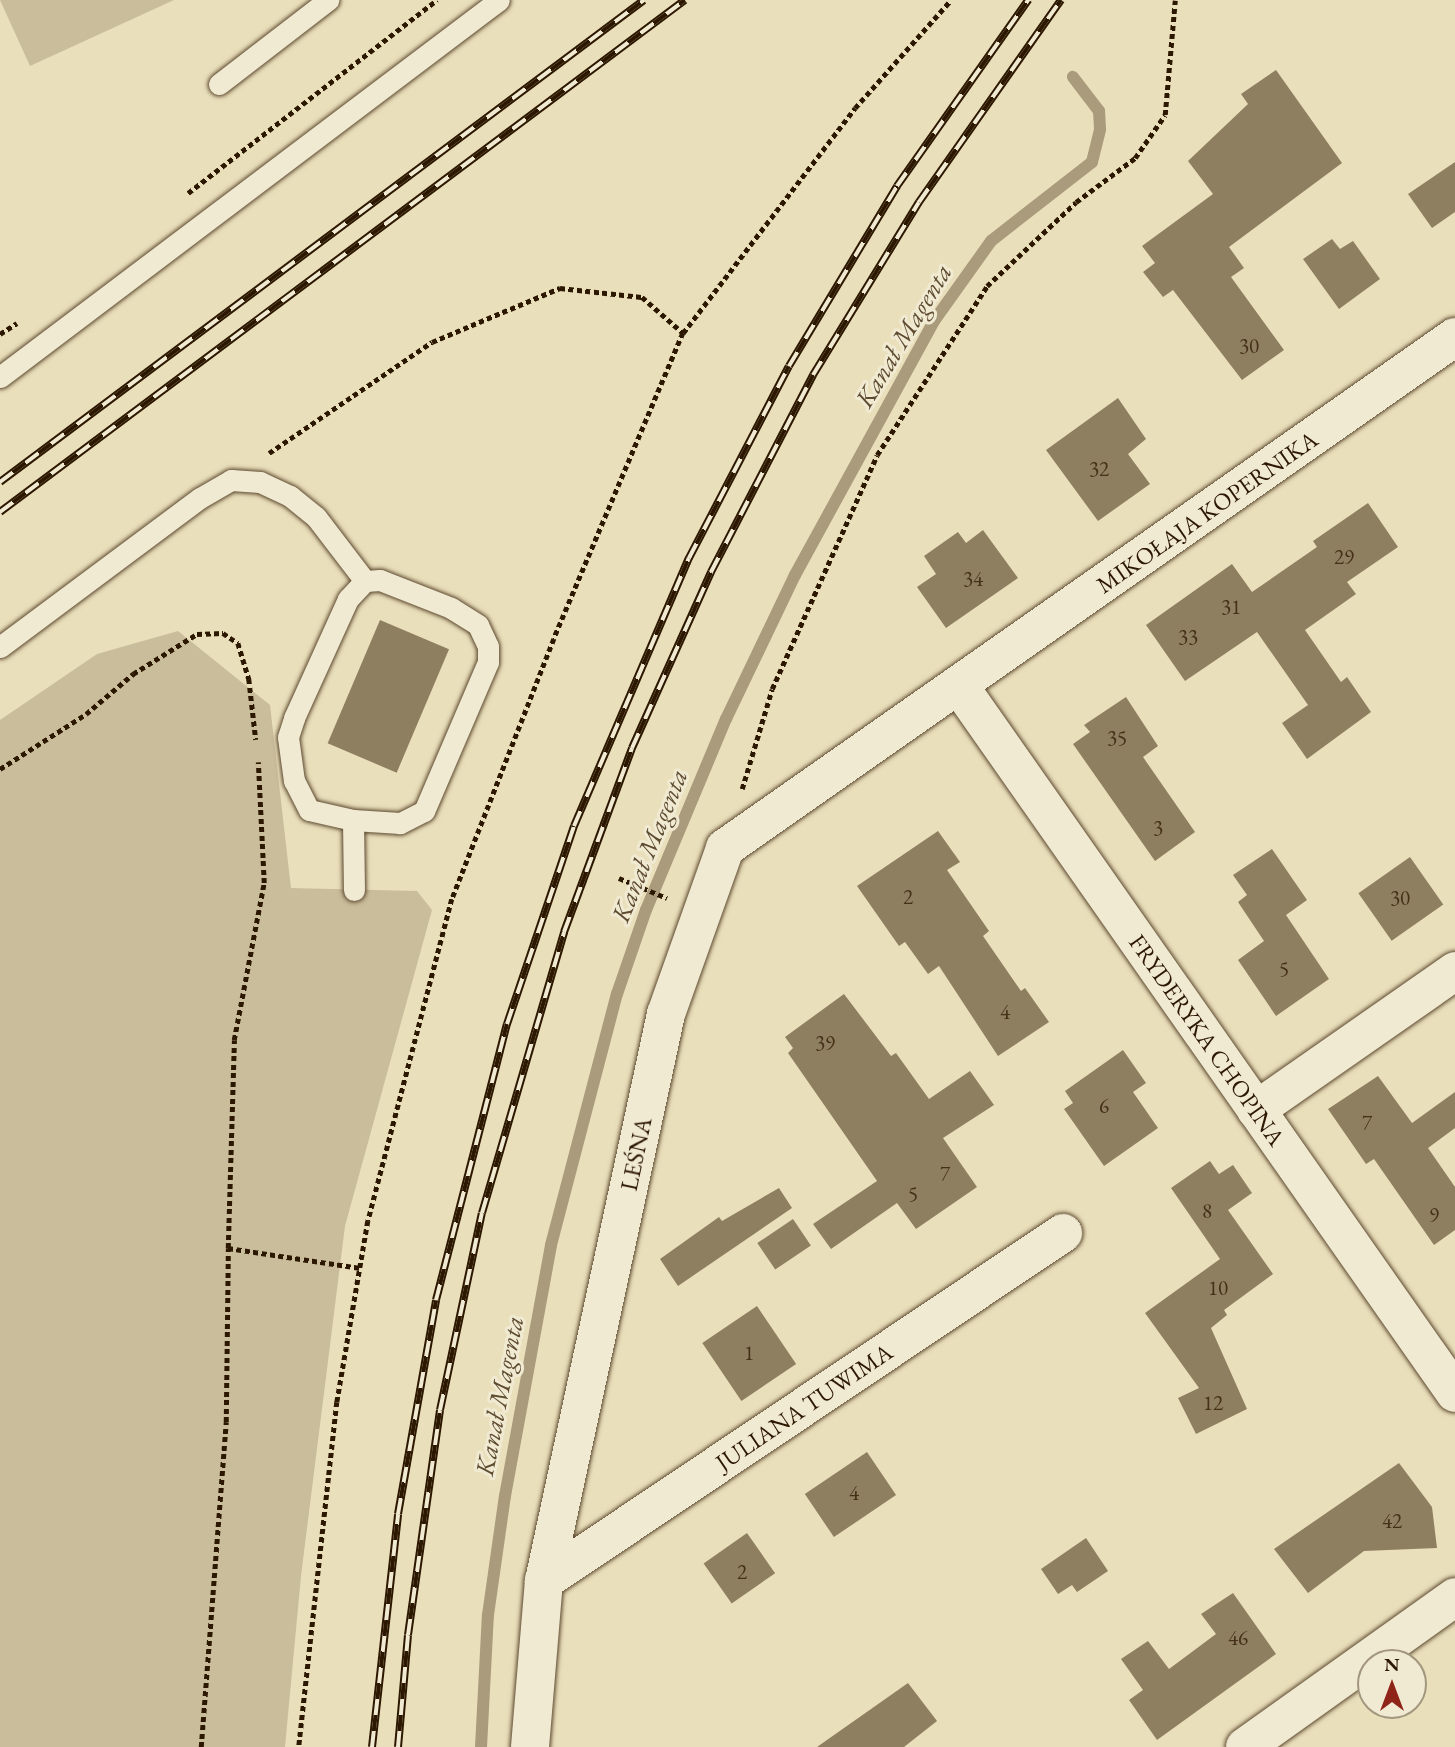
<!DOCTYPE html>
<meta charset="utf-8">
<style>
body{margin:0}
#map{position:relative;width:1455px;height:1747px;overflow:hidden;background:#eadfbb;font-family:"EB Garamond",serif}
div>[style]{position:absolute}
.green>*{inset:0;background:#cabd9b}
.stream>*{height:12px;margin:-6px;padding:0 6px;transform-origin:6px;border-radius:6px;background:#a99b7b}
.building>*{inset:0;background:#8f7f61;transform-origin:0 0}
.path>*{height:4.5px;margin-top:-2.25px;transform-origin:0;background:repeating-linear-gradient(90deg,#2c1700 0 5px,transparent 0 8.5px)}
.roads{filter:drop-shadow(0 0 2px #5c492f) drop-shadow(0 0 2px #5c492f)}
.service>*{height:21px;margin:-10.5px;padding:0 10.5px;transform-origin:10.5px;border-radius:10.5px;background:#f1ead3}
.minor>*{height:38px;margin:-19px;padding:0 19px;transform-origin:19px;border-radius:19px;background:#f1ead3}
.rail>*{height:8px;margin-top:-4px;transform-origin:0;background:repeating-linear-gradient(90deg,#f1ead3 0 16px,#2c1700 0 32px);box-sizing:border-box;border-block:2px solid #2c1700}
span{translate:-50% -50%;white-space:nowrap;text-align:center;line-height:1.15;-webkit-text-stroke:6px #f1ead3;paint-order:stroke}
.number-label{font-size:21px;color:#453118}
.number-label span{-webkit-text-stroke-width:0}
.street-label{font-size:24px;color:#2c1700}
.water-label{font-size:26px;color:#5e4c31;font-style:italic}
.north{position:absolute;left:1357px;top:1649px;width:70px;height:70px;box-sizing:border-box;background:#f1ead3;border:2px solid #a2967f;border-radius:50%;rotate:0deg;font-size:19px;font-weight:700;line-height:28px;text-align:center;color:#2c1700}
.north::after{content:'';display:block;margin:auto;width:24px;height:32px;background:#8f2418;clip-path:polygon(50% 0,100% 100%,50% 72%,0 100%)}
</style>
<div id="map">
<div class="green">
<i style="clip-path:polygon(0 0,174px 0,30px 66px)"></i>
<i style="clip-path:polygon(178px 631px,270px 705px,291px 888px,417px 891px,432px 910px,345px 1226px,301px 1576px,285px 1747px,0 1747px,0 720px,97px 654px)"></i>
</div>
<div class="stream">
<i style="left:481px;top:1747px;width:132px;rotate:-87deg"></i>
<i style="left:488px;top:1615px;width:120px;rotate:-81.9deg"></i>
<i style="left:505px;top:1496px;width:255px;rotate:-79.6deg"></i>
<i style="left:551px;top:1245px;width:260px;rotate:-75.3deg"></i>
<i style="left:617px;top:994px;width:89px;rotate:-71deg"></i>
<i style="left:646px;top:910px;width:207px;rotate:-67.3deg"></i>
<i style="left:726px;top:719px;width:160px;rotate:-64.4deg"></i>
<i style="left:795px;top:575px;width:290px;rotate:-61.3deg"></i>
<i style="left:934px;top:321px;width:98px;rotate:-54.5deg"></i>
<i style="left:991px;top:241px;width:128px;rotate:-38deg"></i>
<i style="left:1092px;top:162px;width:34px;rotate:-76deg"></i>
<i style="left:1100px;top:129px;width:18px;rotate:-93deg"></i>
<i style="left:1099px;top:111px;width:43px;rotate:-127.4deg"></i>
</div>
<div class="building">
<i style="clip-path:polygon(1276px 70px,1342px 163px,1229px 247px,1244px 268px,1231px 277px,1284px 350px,1242px 380px,1173px 290px,1163px 297px,1143px 272px,1155px 263px,1142px 246px,1213px 194px,1188px 161px,1248px 104px,1241px 94px)"></i>
<i style="clip-path:polygon(1455px 162px,1455px 212px,1432px 228px,1408px 194px)"></i>
<i style="clip-path:polygon(1332px 239px,1340px 249px,1353px 241px,1380px 279px,1339px 309px,1303px 259px)"></i>
<i style="clip-path:polygon(1118px 398px,1146px 439px,1128px 454px,1150px 484px,1098px 521px,1046px 450px)"></i>
<i style="clip-path:polygon(1368px 503px,1398px 547px,1347px 582px,1356px 594px,1305px 630px,1341px 682px,1347px 677px,1371px 712px,1307px 759px,1282px 723px,1308px 705px,1257px 632px,1185px 681px,1146px 625px,1232px 564px,1252px 592px,1317px 547px,1313px 541px)"></i>
<i style="clip-path:polygon(983px 530px,1018px 578px,946px 628px,917px 587px,936px 574px,924px 556px,958px 532px,966px 543px)"></i>
<i style="left:380px;top:620px;width:75px;height:134px;rotate:23deg"></i>
<i style="clip-path:polygon(1126px 697px,1158px 746px,1143px 757px,1195px 832px,1155px 861px,1073px 744px,1090px 732px,1084px 725px)"></i>
<i style="clip-path:polygon(938px 831px,960px 862px,947px 870px,989px 931px,983px 936px,1021px 991px,1025px 988px,1049px 1022px,998px 1056px,939px 966px,928px 974px,905px 942px,899px 946px,857px 886px)"></i>
<i style="clip-path:polygon(1272px 849px,1307px 900px,1286px 915px,1329px 979px,1276px 1016px,1238px 960px,1264px 941px,1238px 902px,1247px 895px,1233px 875px)"></i>
<i style="left:1410px;top:857px;width:58px;height:63px;rotate:55deg"></i>
<i style="clip-path:polygon(844px 994px,891px 1056px,896px 1053px,929px 1099px,970px 1071px,994px 1105px,943px 1138px,977px 1187px,916px 1229px,897px 1203px,831px 1249px,813px 1224px,877px 1181px,788px 1053px,793px 1048px,785px 1037px)"></i>
<i style="clip-path:polygon(1123px 1050px,1146px 1083px,1133px 1092px,1158px 1128px,1104px 1166px,1064px 1109px,1073px 1103px,1065px 1091px)"></i>
<i style="clip-path:polygon(1378px 1076px,1412px 1123px,1455px 1092px,1455px 1128px,1428px 1148px,1455px 1187px,1455px 1230px,1434px 1245px,1374px 1159px,1366px 1164px,1328px 1109px)"></i>
<i style="clip-path:polygon(1210px 1161px,1219px 1174px,1233px 1165px,1252px 1193px,1228px 1210px,1273px 1274px,1224px 1310px,1227px 1315px,1211px 1328px,1247px 1409px,1196px 1434px,1178px 1398px,1199px 1388px,1145px 1313px,1220px 1259px,1171px 1188px)"></i>
<i style="clip-path:polygon(779px 1188px,792px 1208px,678px 1286px,660px 1259px,719px 1217px,722px 1221px)"></i>
<i style="left:793px;top:1219px;width:32px;height:43px;rotate:56deg"></i>
<i style="left:757px;top:1306px;width:70px;height:66px;rotate:56deg"></i>
<i style="left:867px;top:1452px;width:52px;height:75px;rotate:56deg"></i>
<i style="clip-path:polygon(1399px 1463px,1432px 1507px,1437px 1548px,1364px 1551px,1308px 1593px,1274px 1549px)"></i>
<i style="left:747px;top:1533px;width:49px;height:53px;rotate:55deg"></i>
<i style="clip-path:polygon(1086px 1538px,1108px 1571px,1077px 1592px,1072px 1585px,1058px 1594px,1041px 1569px)"></i>
<i style="clip-path:polygon(1233px 1593px,1276px 1654px,1157px 1740px,1129px 1700px,1143px 1690px,1121px 1659px,1148px 1641px,1169px 1669px,1216px 1634px,1201px 1614px)"></i>
<i style="clip-path:polygon(908px 1683px,937px 1721px,904px 1747px,817px 1747px)"></i>
</div>
<div class="path">
<i style="left:188px;top:193px;width:315px;rotate:-37.8deg"></i>
<i style="left:683px;top:333px;width:283px;rotate:-52.6deg"></i>
<i style="left:855px;top:108px;width:144px;rotate:-48.4deg"></i>
<i style="left:0;top:334px;width:20px;rotate:-33deg"></i>
<i style="left:269px;top:453px;width:197px;rotate:-34.3deg"></i>
<i style="left:432px;top:342px;width:139px;rotate:-22.9deg"></i>
<i style="left:560px;top:288px;width:82px;rotate:6.3deg"></i>
<i style="left:642px;top:297px;width:55px;rotate:41.3deg"></i>
<i style="left:683px;top:333px;width:332px;rotate:112.9deg"></i>
<i style="left:554px;top:639px;width:279px;rotate:111.4deg"></i>
<i style="left:452px;top:899px;width:333px;rotate:104.6deg"></i>
<i style="left:368px;top:1221px;width:184px;rotate:99.7deg"></i>
<i style="left:337px;top:1402px;width:347px;rotate:96.3deg"></i>
<i style="left:0;top:769px;width:102px;rotate:-32.6deg"></i>
<i style="left:86px;top:714px;width:62px;rotate:-40.4deg"></i>
<i style="left:133px;top:674px;width:75px;rotate:-32deg"></i>
<i style="left:197px;top:634px;width:26px;rotate:-2deg"></i>
<i style="left:223px;top:633px;width:18px;rotate:34deg"></i>
<i style="left:238px;top:643px;width:38px;rotate:73deg"></i>
<i style="left:249px;top:679px;width:61px;rotate:83.5deg"></i>
<i style="left:742px;top:789px;width:104px;rotate:-73.3deg"></i>
<i style="left:772px;top:689px;width:256px;rotate:-65.8deg"></i>
<i style="left:877px;top:455px;width:202px;rotate:-56.9deg"></i>
<i style="left:987px;top:286px;width:122px;rotate:-43.3deg"></i>
<i style="left:1076px;top:202px;width:74px;rotate:-36.7deg"></i>
<i style="left:1135px;top:158px;width:52px;rotate:-55.1deg"></i>
<i style="left:1165px;top:115px;width:115px;rotate:-85deg"></i>
<i style="left:619px;top:878px;width:52px;rotate:22.6deg"></i>
<i style="left:228px;top:1248px;width:208px;rotate:-88.3deg"></i>
<i style="left:234px;top:1040px;width:160px;rotate:-79.2deg"></i>
<i style="left:264px;top:883px;width:121px;rotate:-92.8deg"></i>
<i style="left:201px;top:1747px;width:326px;rotate:-85.6deg"></i>
<i style="left:226px;top:1422px;width:174px;rotate:-89.3deg"></i>
<i style="left:228px;top:1248px;width:134px;rotate:8.6deg"></i>
</div>
<div class="roads">
<div class="service">
<i style="left:219px;top:84px;width:138px;rotate:-37.6deg"></i>
<i style="left:0;top:377px;width:625px;rotate:-37.07deg"></i>
<i style="left:0;top:647px;width:249px;rotate:-36.7deg"></i>
<i style="left:200px;top:498px;width:36px;rotate:-30deg"></i>
<i style="left:231px;top:480px;width:29px;rotate:4deg"></i>
<i style="left:260px;top:482px;width:33px;rotate:25deg"></i>
<i style="left:290px;top:496px;width:33px;rotate:39deg"></i>
<i style="left:316px;top:517px;width:81px;rotate:52.6deg"></i>
<i style="left:365px;top:581px;width:15px;rotate:-4deg"></i>
<i style="left:380px;top:580px;width:76px;rotate:21.5deg"></i>
<i style="left:451px;top:608px;width:32px;rotate:32deg"></i>
<i style="left:478px;top:625px;width:23px;rotate:65deg"></i>
<i style="left:488px;top:646px;width:16px;rotate:90deg"></i>
<i style="left:488px;top:662px;width:162px;rotate:113.2deg"></i>
<i style="left:424px;top:811px;width:27px;rotate:153deg"></i>
<i style="left:400px;top:823px;width:47px;rotate:-176.3deg"></i>
<i style="left:353px;top:820px;width:45px;rotate:-167.2deg"></i>
<i style="left:309px;top:810px;width:33px;rotate:-117deg"></i>
<i style="left:294px;top:781px;width:44px;rotate:-97.8deg"></i>
<i style="left:288px;top:737px;width:20px;rotate:-72deg"></i>
<i style="left:294px;top:718px;width:131px;rotate:-65.6deg"></i>
<i style="left:348px;top:599px;width:25px;rotate:-47deg"></i>
<i style="left:353px;top:820px;width:70px;rotate:89.2deg"></i>
</div>
<div class="minor">
<i style="left:960px;top:687px;width:862px;rotate:54.96deg"></i>
<i style="left:1256px;top:1110px;width:243px;rotate:-34.9deg"></i>
<i style="left:544px;top:1581px;width:625px;rotate:-33.84deg"></i>
<i style="left:530px;top:1747px;width:167px;rotate:-85.2deg"></i>
<i style="left:544px;top:1581px;width:580px;rotate:-77.86deg"></i>
<i style="left:666px;top:1014px;width:176px;rotate:-70.4deg"></i>
<i style="left:725px;top:848px;width:891px;rotate:-34.99deg"></i>
<i style="left:1245px;top:1747px;width:258px;rotate:-35.5deg"></i>
</div>
</div>
<div class="rail">
<i style="left:0;top:482px;width:804px;rotate:-36.81deg"></i>
<i style="left:0;top:512px;width:855px;rotate:-36.78deg"></i>
<i style="left:372px;top:1747px;width:234px;rotate:-83.6deg"></i>
<i style="left:398px;top:1514px;width:217px;rotate:-79.9deg"></i>
<i style="left:436px;top:1300px;width:285px;rotate:-75.6deg"></i>
<i style="left:507px;top:1024px;width:209px;rotate:-71.3deg"></i>
<i style="left:574px;top:826px;width:292px;rotate:-66.8deg"></i>
<i style="left:689px;top:558px;width:216px;rotate:-62.5deg"></i>
<i style="left:789px;top:366px;width:210px;rotate:-59deg"></i>
<i style="left:897px;top:186px;width:228px;rotate:-54.8deg"></i>
<i style="left:398px;top:1747px;width:112px;rotate:-84.9deg"></i>
<i style="left:408px;top:1635px;width:227px;rotate:-81.9deg"></i>
<i style="left:440px;top:1410px;width:201px;rotate:-78deg"></i>
<i style="left:482px;top:1213px;width:293px;rotate:-73.7deg"></i>
<i style="left:564px;top:932px;width:196px;rotate:-69.7deg"></i>
<i style="left:632px;top:748px;width:193px;rotate:-65.8deg"></i>
<i style="left:711px;top:572px;width:222px;rotate:-62.6deg"></i>
<i style="left:813px;top:375px;width:203px;rotate:-58.5deg"></i>
<i style="left:919px;top:202px;width:247px;rotate:-54.9deg"></i>
</div>
<div class="number-label">
<span style="left:1249px;top:346px">30</span>
<span style="left:1099px;top:469px">32</span>
<span style="left:1344px;top:557px">29</span>
<span style="left:973px;top:579px">34</span>
<span style="left:1231px;top:607px">31</span>
<span style="left:1188px;top:637px">33</span>
<span style="left:1117px;top:738px">35</span>
<span style="left:1158px;top:828px">3</span>
<span style="left:908px;top:897px">2</span>
<span style="left:1400px;top:898px">30</span>
<span style="left:1284px;top:969px">5</span>
<span style="left:1005px;top:1012px">4</span>
<span style="left:825px;top:1043px">39</span>
<span style="left:1104px;top:1106px">6</span>
<span style="left:1367px;top:1123px">7</span>
<span style="left:945px;top:1174px">7</span>
<span style="left:913px;top:1194px">5</span>
<span style="left:1207px;top:1211px">8</span>
<span style="left:1434px;top:1215px">9</span>
<span style="left:1218px;top:1288px">10</span>
<span style="left:749px;top:1353px">1</span>
<span style="left:1213px;top:1403px">12</span>
<span style="left:854px;top:1493px">4</span>
<span style="left:1392px;top:1521px">42</span>
<span style="left:742px;top:1572px">2</span>
<span style="left:1238px;top:1638px">46</span>
</div>
<div class="street-label">
<span style="left:1207px;top:512px;rotate:-35deg">MIKOŁAJA KOPERNIKA</span>
<span style="left:1207px;top:1040px;rotate:55deg">FRYDERYKA CHOPINA</span>
<span style="left:636px;top:1154px;rotate:-78deg">LEŚNA</span>
<span style="left:804px;top:1407px;rotate:-34deg">JULIANA TUWIMA</span>
</div>
<div class="water-label">
<span style="left:904px;top:336px;rotate:-59deg">Kanał Magenta</span>
<span style="left:650px;top:846px;rotate:-68deg">Kanał Magenta</span>
<span style="left:500px;top:1396px;rotate:-79deg">Kanał Magenta</span>
</div>
<div class="north">N</div>
</div>
